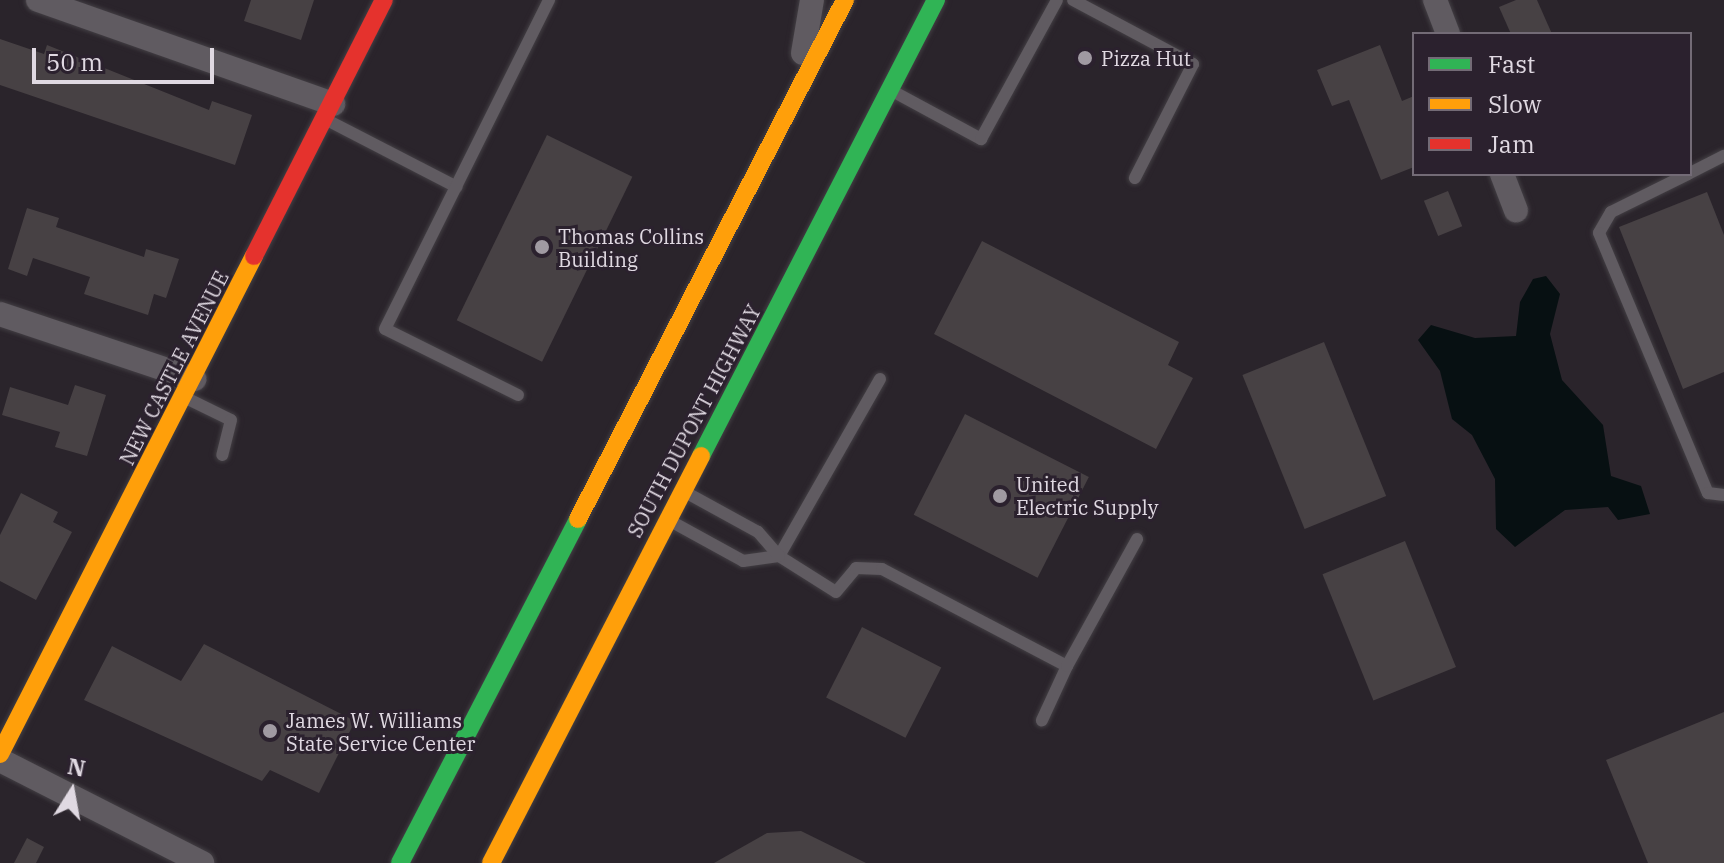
<!DOCTYPE html>
<style>
body{margin:0}
#map{position:relative;width:1724px;height:863px;overflow:hidden;background:#2a242b;font-family:"IBM Plex Serif",serif}
div>[style]{position:absolute}
.water>*{inset:0;background:#071012}
.building>*{inset:0;background:#474144;transform-origin:0 0}
.roads{filter:drop-shadow(0 0 2px #433f44) drop-shadow(0 0 2px #433f44)}
.lane>*{height:12px;margin:-6px;padding:0 6px;transform-origin:6px;border-radius:6px;background:#605b61}
.street>*{height:24px;margin:-12px;padding:0 12px;transform-origin:12px;border-radius:12px;background:#605b61}
.fast>*{height:18px;margin:-9px;padding:0 9px;transform-origin:9px;border-radius:9px;background:#30b455}
.slow>*{height:18px;margin:-9px;padding:0 9px;transform-origin:9px;border-radius:9px;background:#ff9f0a}
.jam>*{height:18px;margin:-9px;padding:0 9px;transform-origin:9px;border-radius:9px;background:#e5322d}
.dots>*{width:22px;height:22px;translate:-50% -50%;box-sizing:border-box;border:4px solid #2b212e;border-radius:50%}
span{translate:-50% -50%;white-space:nowrap;text-align:center;line-height:1.15;-webkit-text-stroke:6px #2b212e;paint-order:stroke}
.poi-label{font-size:20px;color:#e0d9e2}
.left{translate:0 -50%;text-align:left}
.street-label{font-size:20px;color:#e0d9e2}
.legend{position:absolute;left:1412px;top:32px;width:280px;height:144px;box-sizing:border-box;background:#2b212e;border:2px solid #736b76;margin:0;padding:10px 14px;list-style:none;font-size:24px;color:#e0d9e2}
.legend li{display:flex;align-items:center;gap:16px;height:40px}
.legend b{width:40px;border:2px solid #736b76}
.north{position:absolute;left:32px;top:751px;width:80px;height:80px;-webkit-text-stroke:6px #2b212e;paint-order:stroke;rotate:11deg;font-size:22px;font-weight:700;line-height:32px;text-align:center;color:#e0d9e2}
.north::after{content:'';display:block;margin:auto;width:28px;height:36px;background:#e0d9e2;clip-path:polygon(50% 0,100% 100%,50% 72%,0 100%)}
.scale{position:absolute;left:32px;top:48px;width:182px;height:36px;box-sizing:border-box;border:4px solid #e0d9e2;border-top:0;padding-left:10px;font-size:24px;line-height:28px;white-space:nowrap;color:#e0d9e2;-webkit-text-stroke:6px #2b212e;paint-order:stroke}
</style>
<div id="map">
<div class="water">
<i style="clip-path:polygon(1546px 276px,1560px 294px,1550px 334px,1562px 380px,1603px 425px,1611px 476px,1641px 486px,1650px 514px,1618px 520px,1608px 507px,1565px 510px,1515px 547px,1496px 529px,1495px 479px,1472px 435px,1452px 419px,1440px 371px,1418px 340px,1431px 325px,1475px 338px,1516px 336px,1520px 302px,1533px 279px)"></i>
</div>
<div class="building">
<i style="clip-path:polygon(251px 0,314px 0,301px 40px,244px 21px)"></i>
<i style="clip-path:polygon(1516px 0,1537px 0,1552px 34px,1511px 34px,1499px 7px)"></i>
<i style="clip-path:polygon(0 39px,44px 54px,47px 45px,209px 110px,212px 101px,252px 115px,235px 165px,0 85px)"></i>
<i style="clip-path:polygon(1380px 45px,1402px 101px,1414px 96px,1414px 167px,1381px 180px,1349px 100px,1332px 106px,1317px 70px)"></i>
<i style="left:547px;top:135px;width:95px;height:206px;rotate:26deg"></i>
<i style="left:1448px;top:191px;width:38px;height:26px;rotate:68deg"></i>
<i style="clip-path:polygon(1707px 192px,1724px 235px,1724px 372px,1683px 389px,1619px 227px)"></i>
<i style="clip-path:polygon(27px 208px,59px 218px,56px 227px,144px 257px,146px 249px,179px 259px,166px 298px,154px 294px,148px 315px,84px 294px,90px 277px,33px 258px,27px 276px,8px 269px)"></i>
<i style="clip-path:polygon(982px 241px,1179px 342px,1168px 365px,1193px 378px,1156px 449px,934px 334px)"></i>
<i style="left:1324px;top:342px;width:166px;height:88px;rotate:68deg"></i>
<i style="clip-path:polygon(75px 385px,106px 395px,87px 456px,55px 447px,60px 432px,2px 415px,10px 387px,68px 405px)"></i>
<i style="left:965px;top:414px;width:139px;height:113px;rotate:27deg"></i>
<i style="clip-path:polygon(21px 493px,58px 512px,53px 522px,72px 532px,36px 600px,0 581px,0 535px)"></i>
<i style="left:1405px;top:541px;width:136px;height:89px;rotate:68deg"></i>
<i style="left:862px;top:627px;width:89px;height:79px;rotate:27deg"></i>
<i style="clip-path:polygon(204px 644px,355px 721px,319px 793px,270px 770px,262px 781px,84px 700px,112px 646px,181px 681px)"></i>
<i style="clip-path:polygon(1724px 712px,1724px 863px,1648px 863px,1606px 760px)"></i>
<i style="clip-path:polygon(801px 831px,866px 863px,714px 863px,767px 833px)"></i>
<i style="clip-path:polygon(27px 838px,44px 847px,36px 863px,14px 863px)"></i>
</div>
<div class="roads">
<div class="lane">
<i style="left:1073px;top:0;width:136px;rotate:28.1deg"></i>
<i style="left:1193px;top:64px;width:128px;rotate:117deg"></i>
<i style="left:896px;top:93px;width:97px;rotate:28.4deg"></i>
<i style="left:981px;top:139px;width:158px;rotate:-61.3deg"></i>
<i style="left:325px;top:119px;width:148px;rotate:27.3deg"></i>
<i style="left:1690px;top:173px;width:38px;rotate:-27deg"></i>
<i style="left:1688px;top:174px;width:86px;rotate:153.7deg"></i>
<i style="left:1611px;top:212px;width:24px;rotate:120deg"></i>
<i style="left:1599px;top:233px;width:282px;rotate:67.3deg"></i>
<i style="left:1708px;top:493px;width:16px;rotate:7deg"></i>
<i style="left:880px;top:379px;width:204px;rotate:119.7deg"></i>
<i style="left:779px;top:556px;width:67px;rotate:32.3deg"></i>
<i style="left:836px;top:592px;width:31px;rotate:-50deg"></i>
<i style="left:856px;top:568px;width:26px;rotate:2deg"></i>
<i style="left:882px;top:569px;width:209px;rotate:27.7deg"></i>
<i style="left:1067px;top:666px;width:60px;rotate:114.8deg"></i>
<i style="left:518px;top:395px;width:148px;rotate:-153.6deg"></i>
<i style="left:385px;top:329px;width:368px;rotate:-63.5deg"></i>
<i style="left:184px;top:397px;width:52px;rotate:26.1deg"></i>
<i style="left:231px;top:420px;width:36px;rotate:104deg"></i>
<i style="left:674px;top:523px;width:79px;rotate:28.8deg"></i>
<i style="left:743px;top:561px;width:36px;rotate:-8deg"></i>
<i style="left:779px;top:556px;width:32px;rotate:-131deg"></i>
<i style="left:758px;top:532px;width:79px;rotate:-151.2deg"></i>
<i style="left:1067px;top:666px;width:145px;rotate:-61.1deg"></i>
</div>
<div class="street">
<i style="left:38px;top:0;width:313px;rotate:19.4deg"></i>
<i style="left:1435px;top:0;width:36px;rotate:69deg"></i>
<i style="left:803px;top:53px;width:54px;rotate:-80.4deg"></i>
<i style="left:1502px;top:174px;width:39px;rotate:69deg"></i>
<i style="left:0;top:314px;width:205px;rotate:18.5deg"></i>
<i style="left:0;top:760px;width:227px;rotate:27deg"></i>
</div>
<div class="fast">
<i style="left:701px;top:456px;width:513px;rotate:-62.74deg"></i>
<i style="left:400px;top:863px;width:387px;rotate:-62.6deg"></i>
</div>
<div class="slow">
<i style="left:578px;top:519px;width:584px;rotate:-62.78deg"></i>
<i style="left:0;top:754px;width:559px;rotate:-62.98deg"></i>
<i style="left:491px;top:863px;width:458px;rotate:-62.7deg"></i>
</div>
<div class="jam">
<i style="left:254px;top:256px;width:287px;rotate:-63.1deg"></i>
</div>
</div>
<div class="dots">
<i style="left:1085px;top:58px;background:#a09aa2"></i>
<i style="left:542px;top:247px;background:#a09aa2"></i>
<i style="left:1000px;top:496px;background:#a09aa2"></i>
<i style="left:270px;top:731px;background:#a09aa2"></i>
</div>
<div class="poi-label">
<span class="left" style="left:1101px;top:58px">Pizza Hut</span>
<span class="left" style="left:558px;top:248px">Thomas Collins<br>Building</span>
<span class="left" style="left:1016px;top:496px">United<br>Electric Supply</span>
<span class="left" style="left:286px;top:732px">James W. Williams<br>State Service Center</span>
</div>
<div class="street-label">
<span style="left:174px;top:368px;rotate:-63deg">NEW CASTLE AVENUE</span>
<span style="left:694px;top:421px;rotate:-62deg">SOUTH DUPONT HIGHWAY</span>
</div>
<ul class="legend">
<li><b style="height:10px;background:#30b455"></b>Fast</li>
<li><b style="height:10px;background:#ff9f0a"></b>Slow</li>
<li><b style="height:10px;background:#e5322d"></b>Jam</li>
</ul>
<div class="north">N</div>
<div class="scale">50 m</div>
</div>
